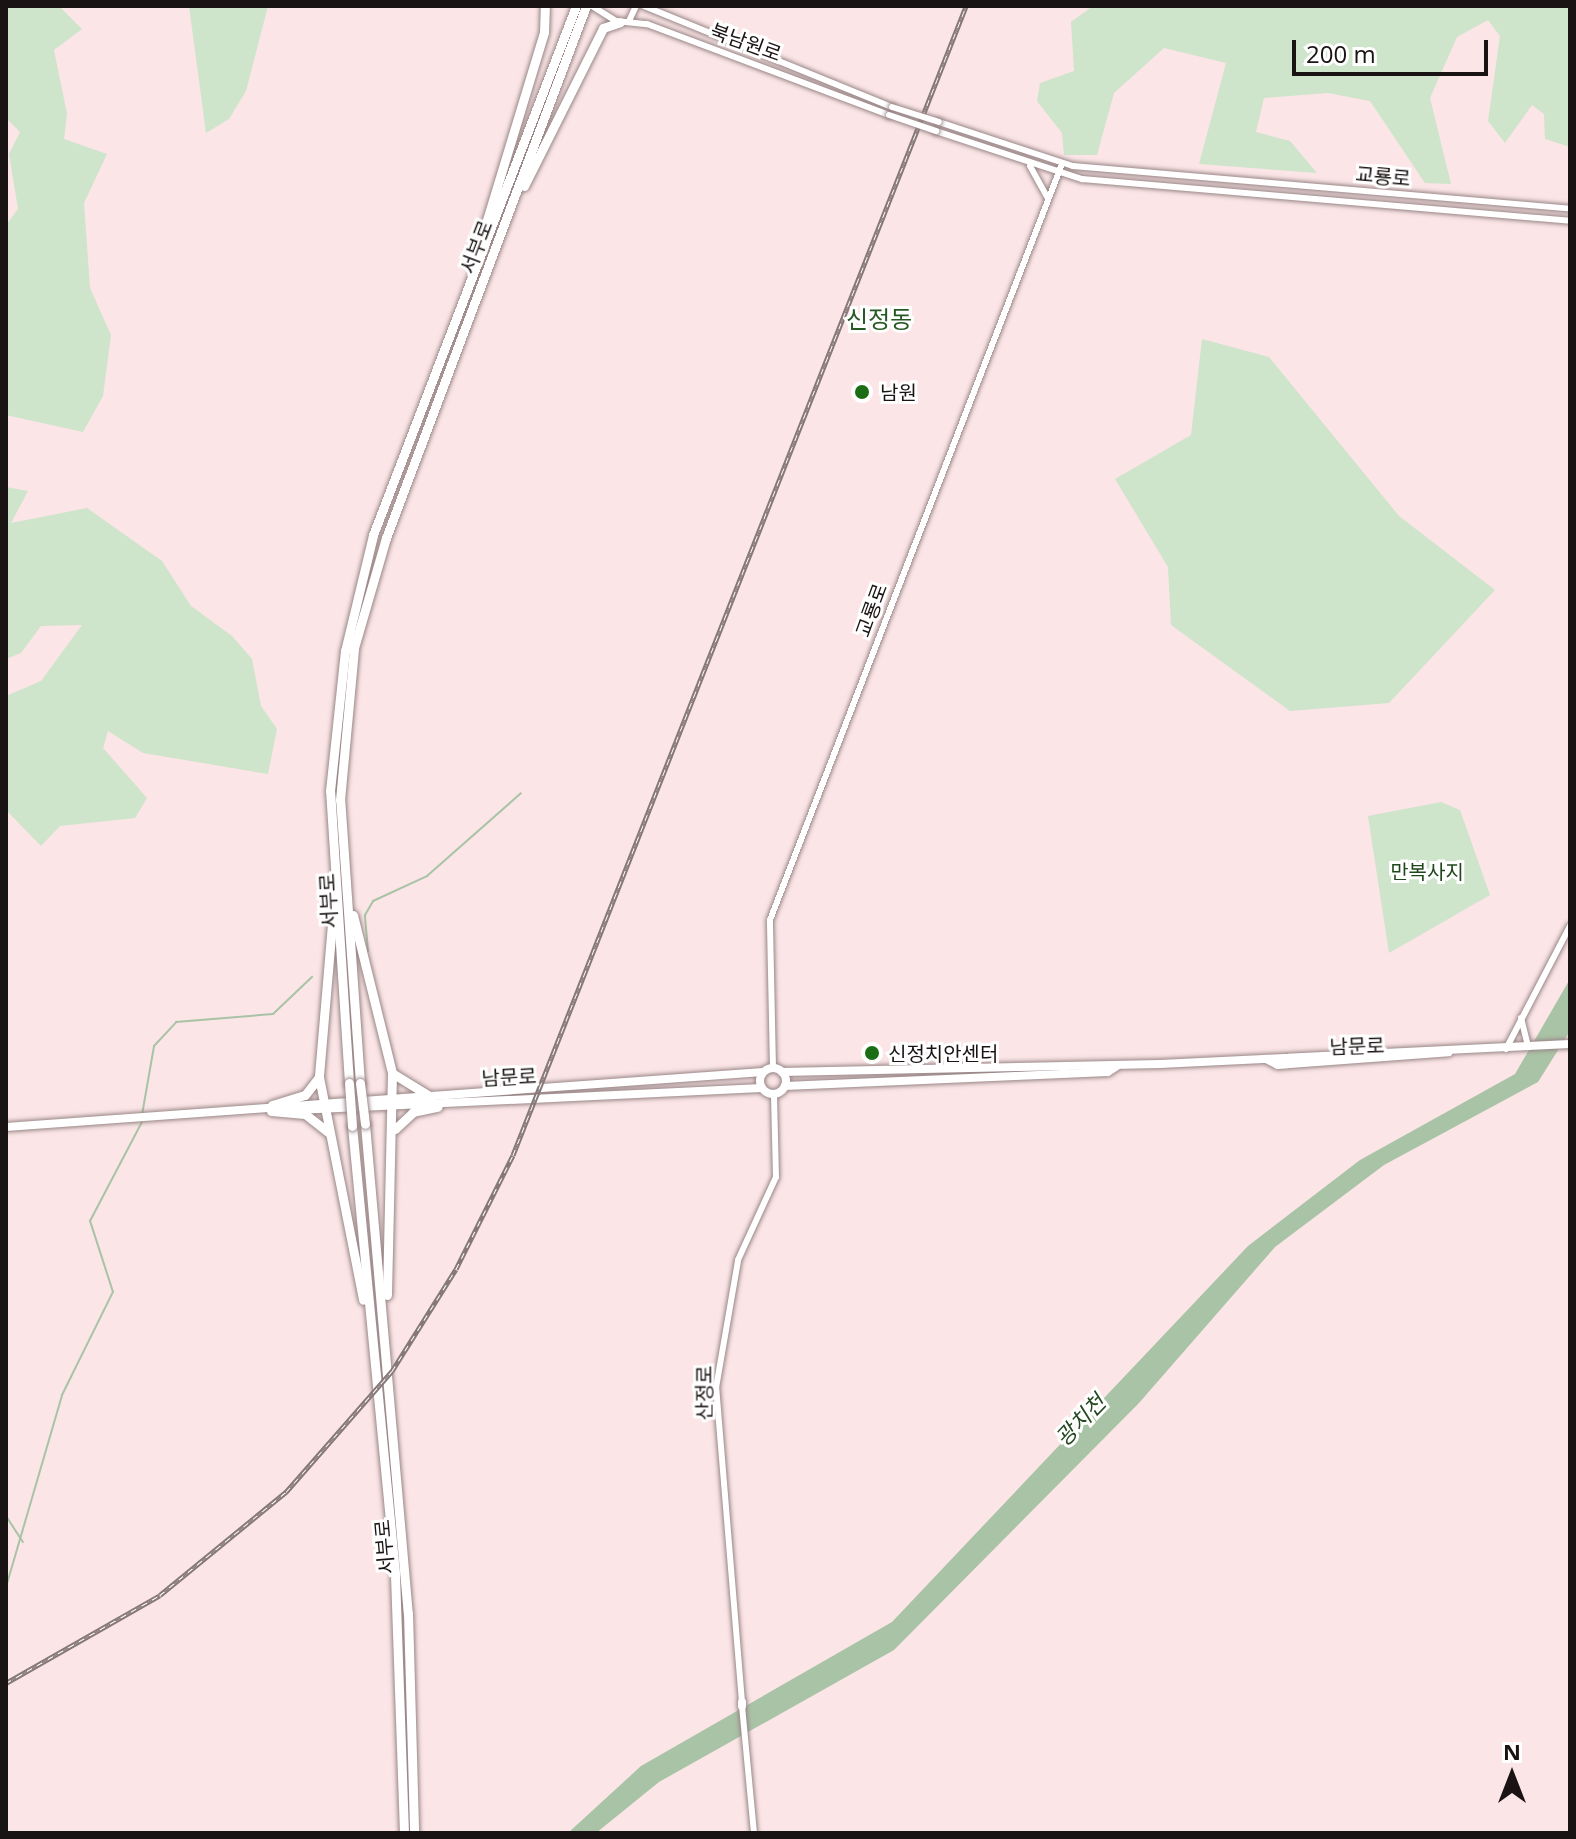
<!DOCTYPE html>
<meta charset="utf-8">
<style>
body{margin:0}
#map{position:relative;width:1576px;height:1839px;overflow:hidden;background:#fbe5e6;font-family:"Open Sans","Noto Sans KR",sans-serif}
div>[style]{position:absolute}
.green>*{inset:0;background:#cee4cb}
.water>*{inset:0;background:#a9c3a6}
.stream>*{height:2px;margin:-1px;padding:0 1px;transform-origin:1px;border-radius:1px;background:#a9c3a6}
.roads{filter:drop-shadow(0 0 2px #998687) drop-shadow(0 0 2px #998687)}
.minor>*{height:6px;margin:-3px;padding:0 3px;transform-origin:3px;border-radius:3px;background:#fff}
.major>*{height:8px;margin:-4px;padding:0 4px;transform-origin:4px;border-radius:4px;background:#fff}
.major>.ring{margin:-4px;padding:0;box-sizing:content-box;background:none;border:8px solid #fff;border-radius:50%}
.highway>*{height:9px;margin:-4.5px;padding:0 4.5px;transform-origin:4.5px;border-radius:4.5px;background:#fff}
.rail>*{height:5px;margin-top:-2.5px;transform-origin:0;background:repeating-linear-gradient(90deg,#fff 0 6px,#867878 0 12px);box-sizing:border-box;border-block:2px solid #867878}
.bridges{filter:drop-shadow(0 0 2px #998687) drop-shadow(0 0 2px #998687)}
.minor-bridge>*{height:6px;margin:-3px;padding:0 3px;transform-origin:3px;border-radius:3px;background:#fff}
.highway-bridge>*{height:9px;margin:-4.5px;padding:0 4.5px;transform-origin:4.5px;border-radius:4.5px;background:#fff}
.dots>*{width:22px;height:22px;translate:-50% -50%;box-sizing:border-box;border:4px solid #fff;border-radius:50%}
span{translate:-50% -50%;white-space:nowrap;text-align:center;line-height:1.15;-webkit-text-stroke:6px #fff;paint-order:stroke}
.street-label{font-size:20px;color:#1a1313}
.poi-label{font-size:20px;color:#1a1313}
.left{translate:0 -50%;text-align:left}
.park-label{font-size:20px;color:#21461e}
.water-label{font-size:22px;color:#244921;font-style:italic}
.quarter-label{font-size:24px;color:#265822}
.frame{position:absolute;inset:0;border:8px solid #1a1313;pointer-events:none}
.north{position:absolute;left:1472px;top:1735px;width:80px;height:80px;-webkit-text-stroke:6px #fff;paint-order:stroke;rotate:0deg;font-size:22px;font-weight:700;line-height:32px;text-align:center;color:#1a1313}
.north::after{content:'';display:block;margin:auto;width:28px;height:36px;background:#1a1313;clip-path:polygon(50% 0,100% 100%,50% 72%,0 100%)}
.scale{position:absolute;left:1292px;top:40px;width:196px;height:36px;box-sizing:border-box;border:4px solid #1a1313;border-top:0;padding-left:10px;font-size:24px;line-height:28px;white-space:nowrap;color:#1a1313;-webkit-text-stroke:6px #fff;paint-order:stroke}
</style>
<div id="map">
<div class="green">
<i style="clip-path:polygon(7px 6px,59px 6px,82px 29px,54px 50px,67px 114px,64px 139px,107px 154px,84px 203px,90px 288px,111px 335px,103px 396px,83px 432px,6px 415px,6px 225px,18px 209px,9px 154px,20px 132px,6px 118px)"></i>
<i style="clip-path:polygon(189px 6px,268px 6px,246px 91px,229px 119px,206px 133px)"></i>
<i style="clip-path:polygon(1093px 6px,1570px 6px,1570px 147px,1545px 139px,1544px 114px,1532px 105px,1505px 143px,1488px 121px,1500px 36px,1488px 20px,1457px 37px,1430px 98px,1451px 184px,1425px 183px,1370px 101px,1328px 93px,1264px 98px,1256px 132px,1290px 141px,1317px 173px,1199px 164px,1226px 63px,1164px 48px,1114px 93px,1097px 155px,1064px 155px,1062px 133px,1037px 101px,1040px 83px,1074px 71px,1071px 22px)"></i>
<i style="clip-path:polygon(1202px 339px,1269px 357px,1399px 516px,1495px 590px,1389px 703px,1290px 711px,1171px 625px,1168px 567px,1115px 479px,1191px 435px)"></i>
<i style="clip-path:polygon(6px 487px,28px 491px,11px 523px,87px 508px,162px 561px,191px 606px,232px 636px,252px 659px,261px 706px,277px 729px,268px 774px,143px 753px,108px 731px,103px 748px,147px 798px,135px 818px,60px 826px,41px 846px,6px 810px,6px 696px,41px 681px,82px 625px,41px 626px,21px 653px,6px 659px)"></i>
<i style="clip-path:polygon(1441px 802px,1460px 810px,1490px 895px,1389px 953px,1368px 816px)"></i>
</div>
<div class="water">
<i style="clip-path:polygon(1570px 979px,1570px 1031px,1538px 1082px,1384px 1165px,1275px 1247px,1139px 1403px,894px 1650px,659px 1782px,596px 1833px,568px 1833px,641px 1766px,892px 1622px,1248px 1246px,1360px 1160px,1515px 1074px)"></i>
</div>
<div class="stream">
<i style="left:368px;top:951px;width:36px;rotate:-95deg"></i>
<i style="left:365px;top:915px;width:16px;rotate:-60deg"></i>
<i style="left:373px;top:901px;width:60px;rotate:-24.8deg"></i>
<i style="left:427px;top:876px;width:125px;rotate:-41.4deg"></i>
<i style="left:142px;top:1115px;width:70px;rotate:-80.1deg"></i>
<i style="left:154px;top:1046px;width:33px;rotate:-47deg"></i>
<i style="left:176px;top:1022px;width:97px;rotate:-4.7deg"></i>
<i style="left:273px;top:1014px;width:54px;rotate:-43.5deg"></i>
<i style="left:6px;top:1516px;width:31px;rotate:57deg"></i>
<i style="left:6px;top:1587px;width:200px;rotate:-73.7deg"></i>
<i style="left:62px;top:1395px;width:115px;rotate:-63.7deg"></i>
<i style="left:113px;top:1292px;width:75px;rotate:-107.9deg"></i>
<i style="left:90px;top:1221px;width:112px;rotate:-62.3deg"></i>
</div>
<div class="roads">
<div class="minor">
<i style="left:592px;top:6px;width:28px;rotate:32deg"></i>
<i style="left:616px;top:21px;width:31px;rotate:6deg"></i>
<i style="left:647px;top:24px;width:259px;rotate:20.6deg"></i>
<i style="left:644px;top:6px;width:268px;rotate:22.2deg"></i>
<i style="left:629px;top:21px;width:17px;rotate:-65deg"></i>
<i style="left:939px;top:122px;width:141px;rotate:18.2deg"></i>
<i style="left:1073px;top:166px;width:499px;rotate:4.9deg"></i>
<i style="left:936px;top:131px;width:154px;rotate:18.2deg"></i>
<i style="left:1082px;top:179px;width:490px;rotate:4.9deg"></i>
<i style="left:1030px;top:166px;width:35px;rotate:61deg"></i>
<i style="left:1521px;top:1018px;width:30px;rotate:76deg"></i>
<i style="left:1506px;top:1049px;width:139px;rotate:-62.5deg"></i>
<i style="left:773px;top:1068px;width:148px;rotate:-91.2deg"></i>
<i style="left:770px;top:920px;width:810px;rotate:-68.88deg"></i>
<i style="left:742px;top:1702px;width:315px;rotate:-94.7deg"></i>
<i style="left:716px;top:1388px;width:130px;rotate:-80.2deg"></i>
<i style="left:738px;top:1260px;width:91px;rotate:-65.4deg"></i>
<i style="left:776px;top:1177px;width:83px;rotate:-91.4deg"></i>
<i style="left:742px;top:1706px;width:128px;rotate:84.6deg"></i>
</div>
<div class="major">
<i style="left:1266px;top:1059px;width:13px;rotate:27deg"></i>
<i style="left:1278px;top:1065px;width:171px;rotate:-4.3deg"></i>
<i class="ring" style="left:760px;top:1068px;width:18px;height:18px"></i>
<i style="left:782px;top:1072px;width:378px;rotate:-1.2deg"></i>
<i style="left:1160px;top:1064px;width:410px;rotate:-2.8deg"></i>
<i style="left:785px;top:1086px;width:323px;rotate:-2.5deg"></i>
<i style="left:1108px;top:1072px;width:11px;rotate:-34deg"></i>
<i style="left:297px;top:1110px;width:465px;rotate:-2.7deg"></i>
<i style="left:6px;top:1127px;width:759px;rotate:-4.16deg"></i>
<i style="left:742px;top:1702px;width:4px;rotate:90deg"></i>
</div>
<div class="highway">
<i style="left:524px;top:186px;width:177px;rotate:-63.4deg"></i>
<i style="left:603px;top:28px;width:18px;rotate:-19deg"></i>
<i style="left:483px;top:233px;width:210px;rotate:-73.1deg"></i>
<i style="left:544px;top:32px;width:26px;rotate:-88deg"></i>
<i style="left:353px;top:915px;width:163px;rotate:76.1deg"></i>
<i style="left:392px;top:1073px;width:222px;rotate:91.3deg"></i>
<i style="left:332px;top:924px;width:154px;rotate:94.9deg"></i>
<i style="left:319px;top:1077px;width:227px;rotate:78.8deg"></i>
<i style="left:392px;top:1073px;width:46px;rotate:31.6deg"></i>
<i style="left:349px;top:1083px;width:293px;rotate:-93.7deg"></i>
<i style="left:330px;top:791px;width:141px;rotate:-83.9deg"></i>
<i style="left:345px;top:651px;width:119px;rotate:-76.4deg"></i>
<i style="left:373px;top:535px;width:567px;rotate:-69.01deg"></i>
<i style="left:360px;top:1083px;width:284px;rotate:-94deg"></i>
<i style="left:340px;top:800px;width:153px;rotate:-84.7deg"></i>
<i style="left:354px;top:648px;width:115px;rotate:-73.8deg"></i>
<i style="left:386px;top:538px;width:568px;rotate:-69.4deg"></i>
<i style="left:272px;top:1105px;width:34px;rotate:-17deg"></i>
<i style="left:305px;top:1095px;width:23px;rotate:-52deg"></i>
<i style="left:271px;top:1111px;width:34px;rotate:5deg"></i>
<i style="left:305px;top:1114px;width:29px;rotate:38deg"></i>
<i style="left:365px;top:1124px;width:491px;rotate:85deg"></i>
<i style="left:408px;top:1613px;width:220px;rotate:88.4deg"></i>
<i style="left:352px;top:1126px;width:451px;rotate:84.5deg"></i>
<i style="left:395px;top:1575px;width:258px;rotate:88deg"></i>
<i style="left:395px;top:1129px;width:25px;rotate:-43deg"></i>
<i style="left:413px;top:1112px;width:25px;rotate:-12deg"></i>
</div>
</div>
<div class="rail">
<i style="left:6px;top:1683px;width:177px;rotate:-29.7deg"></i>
<i style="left:160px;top:1595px;width:163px;rotate:-39.3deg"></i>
<i style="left:286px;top:1492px;width:161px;rotate:-48.8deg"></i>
<i style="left:392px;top:1371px;width:120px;rotate:-57.9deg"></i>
<i style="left:456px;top:1269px;width:127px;rotate:-63.4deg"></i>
<i style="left:513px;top:1155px;width:1235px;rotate:-68.48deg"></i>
</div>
<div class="bridges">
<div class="minor-bridge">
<i style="left:892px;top:107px;width:49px;rotate:17.7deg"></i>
<i style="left:889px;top:115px;width:50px;rotate:18.8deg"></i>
</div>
<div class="highway-bridge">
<i style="left:349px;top:1083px;width:43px;rotate:86deg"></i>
<i style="left:360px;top:1083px;width:41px;rotate:83deg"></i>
</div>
</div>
<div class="dots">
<i style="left:862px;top:392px;background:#1a6d14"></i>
<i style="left:872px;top:1053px;background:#1a6d14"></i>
</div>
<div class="street-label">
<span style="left:746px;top:42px;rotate:20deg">북남원로</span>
<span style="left:1383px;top:176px;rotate:5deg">교룡로</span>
<span style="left:476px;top:247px;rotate:-69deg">서부로</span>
<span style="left:871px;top:610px;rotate:-70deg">교룡로</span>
<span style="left:328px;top:901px;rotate:-93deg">서부로</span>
<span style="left:1357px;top:1046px;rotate:-2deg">남문로</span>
<span style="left:509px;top:1077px;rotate:-3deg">남문로</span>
<span style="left:704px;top:1393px;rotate:-90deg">산정로</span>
<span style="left:384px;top:1547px;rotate:-95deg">서부로</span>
</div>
<div class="poi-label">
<span class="left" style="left:880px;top:392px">남원</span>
<span class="left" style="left:888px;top:1053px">신정치안센터</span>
</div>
<div class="park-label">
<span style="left:1427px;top:871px">만복사지</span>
</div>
<div class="water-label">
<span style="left:1080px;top:1420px;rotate:-46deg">광치천</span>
</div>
<div class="quarter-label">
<span style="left:879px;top:319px">신정동</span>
</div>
<div class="frame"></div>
<div class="north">N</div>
<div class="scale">200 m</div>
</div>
